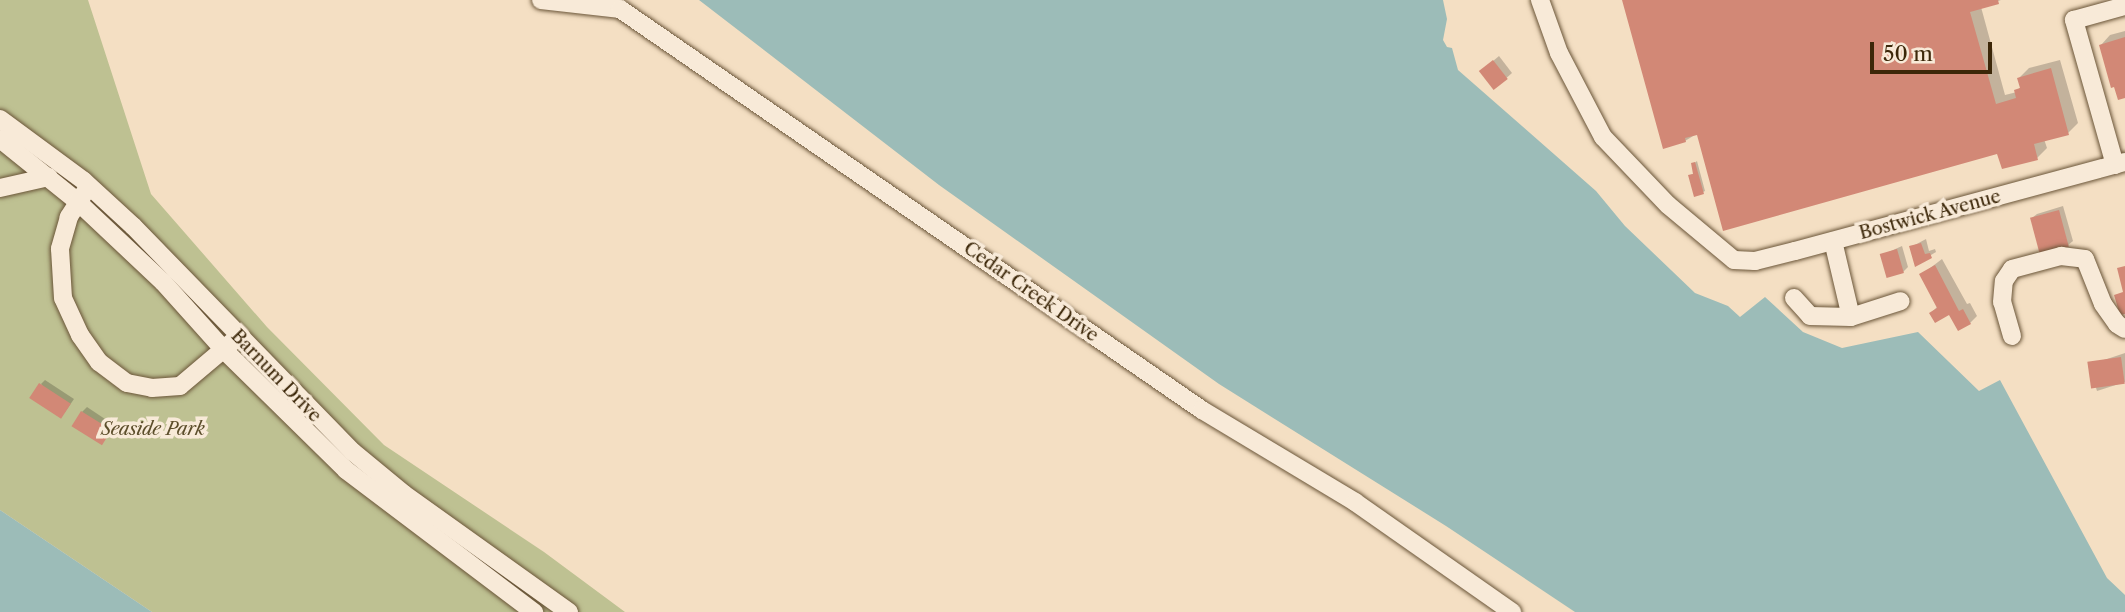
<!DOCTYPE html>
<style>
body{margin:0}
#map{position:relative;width:2125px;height:612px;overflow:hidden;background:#f4dfc3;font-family:"Libre Caslon Text",serif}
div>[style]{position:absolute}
.green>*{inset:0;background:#bec192}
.water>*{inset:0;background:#9cbcb8}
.shadow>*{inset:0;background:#0003}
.building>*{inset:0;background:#d28876;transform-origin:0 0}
.roads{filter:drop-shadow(0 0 2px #6a5538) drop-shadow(0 0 2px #6a5538)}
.minor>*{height:18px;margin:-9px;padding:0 9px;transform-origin:9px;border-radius:9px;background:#f8ead8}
span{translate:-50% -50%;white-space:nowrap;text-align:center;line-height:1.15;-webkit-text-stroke:7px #f8ead8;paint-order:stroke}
.street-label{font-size:18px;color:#3c2709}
.park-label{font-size:18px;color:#5c4e2b;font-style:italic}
.scale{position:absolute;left:1870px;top:42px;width:122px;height:32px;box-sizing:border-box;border:4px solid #3c2709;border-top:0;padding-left:9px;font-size:21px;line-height:24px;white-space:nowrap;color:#3c2709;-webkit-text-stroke:5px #f8ead8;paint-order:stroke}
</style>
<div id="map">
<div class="green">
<i style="clip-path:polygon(0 0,88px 0,151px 194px,267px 327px,384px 445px,544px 552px,625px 612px,152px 612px,0 510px)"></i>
</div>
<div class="water">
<i style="clip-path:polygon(699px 0,1443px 0,1447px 19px,1443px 40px,1447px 47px,1452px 48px,1458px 70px,1596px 191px,1625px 226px,1695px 293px,1728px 306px,1740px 317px,1765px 297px,1803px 332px,1842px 348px,1918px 332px,1979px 391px,2000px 380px,2107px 578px,2125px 595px,2125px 612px,1575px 612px,1446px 526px,1219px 384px,939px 185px)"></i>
<i style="clip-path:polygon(0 510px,152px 612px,0 612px)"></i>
</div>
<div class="shadow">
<i style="clip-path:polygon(1624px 0,2001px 0,1981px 7px,2005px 95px,2017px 92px,2021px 86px,2019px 78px,2029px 68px,2060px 60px,2078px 123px,2068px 133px,2044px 139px,2047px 148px,2037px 158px,1999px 152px,1698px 133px,1685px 141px)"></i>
<i style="clip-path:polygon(2125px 31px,2125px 96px,2101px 45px,2110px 35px)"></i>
<i style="clip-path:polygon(1499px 56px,1512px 73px,1495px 88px,1486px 67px)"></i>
<i style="clip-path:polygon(1697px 161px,1705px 191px,1703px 192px,1690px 175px,1695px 173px,1693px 164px)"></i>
<i style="clip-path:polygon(2063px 206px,2073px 241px,2068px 245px,2032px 218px,2037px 214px)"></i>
<i style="clip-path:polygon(1926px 239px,1929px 251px,1935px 249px,1936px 252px,1916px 264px,1911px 247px)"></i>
<i style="clip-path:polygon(1902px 246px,1908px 267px,1903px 272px,1882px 255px)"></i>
<i style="clip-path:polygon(1942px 259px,1967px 304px,1970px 303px,1977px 316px,1970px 323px,1950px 313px,1931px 313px,1938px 306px,1921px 275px)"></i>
<i style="clip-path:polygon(2125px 353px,2125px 382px,2097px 391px,2090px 368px,2095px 363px)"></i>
<i style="clip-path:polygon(45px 380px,74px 399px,65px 412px,41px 384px)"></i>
<i style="clip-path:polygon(87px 407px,114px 425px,105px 438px,82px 412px)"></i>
</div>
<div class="building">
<i style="clip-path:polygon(1622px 0,1998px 0,1999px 4px,1970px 12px,1996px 104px,2016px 98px,2014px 90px,2020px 88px,2017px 78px,2051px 68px,2069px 135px,2034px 144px,2038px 160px,2002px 169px,1997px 154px,1723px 231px,1697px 135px,1685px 138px,1686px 142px,1663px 149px)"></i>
<i style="clip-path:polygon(2125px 37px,2125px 98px,2118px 100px,2114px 87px,2111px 88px,2099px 45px)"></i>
<i style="left:1493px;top:60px;width:24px;height:18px;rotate:52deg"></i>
<i style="clip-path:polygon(1695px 162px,1704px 194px,1694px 197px,1688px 175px,1693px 174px,1691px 163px)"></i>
<i style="left:2059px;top:210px;width:38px;height:30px;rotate:75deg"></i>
<i style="clip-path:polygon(1921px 243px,1925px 254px,1930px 253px,1932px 258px,1915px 267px,1909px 246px)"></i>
<i style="left:1897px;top:249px;width:25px;height:18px;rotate:74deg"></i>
<i style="clip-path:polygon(1935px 265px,1959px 311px,1963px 309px,1971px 324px,1958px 331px,1949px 315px,1935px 323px,1929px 313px,1937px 308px,1919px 274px)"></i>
<i style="clip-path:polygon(2125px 266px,2125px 314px,2120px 315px,2114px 295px,2123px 292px,2117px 268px)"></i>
<i style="left:2121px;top:357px;width:27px;height:34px;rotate:82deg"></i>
<i style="left:39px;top:383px;width:38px;height:18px;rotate:33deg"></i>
<i style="left:81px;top:411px;width:36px;height:18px;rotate:32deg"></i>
</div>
<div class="roads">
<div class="minor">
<i style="left:541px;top:0;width:80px;rotate:6.5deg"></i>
<i style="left:620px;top:9px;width:707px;rotate:34.57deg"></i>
<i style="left:1202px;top:410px;width:179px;rotate:31deg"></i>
<i style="left:1355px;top:502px;width:192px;rotate:35deg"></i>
<i style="left:1540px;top:0;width:56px;rotate:70.3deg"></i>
<i style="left:1559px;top:53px;width:95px;rotate:62.4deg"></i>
<i style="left:1603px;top:137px;width:94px;rotate:46.3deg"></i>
<i style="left:1668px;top:205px;width:86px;rotate:39.8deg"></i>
<i style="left:1734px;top:260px;width:21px;rotate:3deg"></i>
<i style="left:1755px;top:261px;width:41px;rotate:-14deg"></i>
<i style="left:1795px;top:251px;width:342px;rotate:-15.1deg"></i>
<i style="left:0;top:119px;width:104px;rotate:36.4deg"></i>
<i style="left:84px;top:181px;width:67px;rotate:42.6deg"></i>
<i style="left:133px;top:226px;width:315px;rotate:45.8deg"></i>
<i style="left:353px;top:452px;width:66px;rotate:39.5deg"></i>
<i style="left:404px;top:494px;width:203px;rotate:35.6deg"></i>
<i style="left:0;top:139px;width:100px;rotate:38.9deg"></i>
<i style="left:78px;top:202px;width:117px;rotate:43.3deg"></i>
<i style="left:163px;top:282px;width:91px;rotate:48.1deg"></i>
<i style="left:224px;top:350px;width:171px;rotate:44.5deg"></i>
<i style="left:346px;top:470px;width:236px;rotate:37.1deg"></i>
<i style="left:2115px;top:165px;width:151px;rotate:-105.8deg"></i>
<i style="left:2074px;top:20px;width:53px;rotate:-15.4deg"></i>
<i style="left:0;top:188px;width:50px;rotate:-12.7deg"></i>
<i style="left:85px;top:192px;width:30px;rotate:123deg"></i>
<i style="left:69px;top:217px;width:33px;rotate:106deg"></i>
<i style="left:60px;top:249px;width:49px;rotate:86.5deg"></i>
<i style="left:63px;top:298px;width:41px;rotate:65.3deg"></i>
<i style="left:80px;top:335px;width:33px;rotate:55deg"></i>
<i style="left:99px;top:362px;width:35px;rotate:37deg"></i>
<i style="left:127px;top:383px;width:25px;rotate:11deg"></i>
<i style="left:152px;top:388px;width:28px;rotate:-4deg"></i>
<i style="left:180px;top:386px;width:68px;rotate:-40.2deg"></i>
<i style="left:1833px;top:241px;width:78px;rotate:76.7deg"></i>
<i style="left:1794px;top:298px;width:24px;rotate:48deg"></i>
<i style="left:1810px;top:316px;width:41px;rotate:1.4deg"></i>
<i style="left:1851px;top:317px;width:52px;rotate:-17.7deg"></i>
<i style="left:2012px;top:336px;width:35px;rotate:-106deg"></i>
<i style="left:2002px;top:302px;width:21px;rotate:-85deg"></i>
<i style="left:2004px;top:281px;width:14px;rotate:-56deg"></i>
<i style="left:2012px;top:269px;width:51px;rotate:-14.9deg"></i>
<i style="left:2061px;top:256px;width:24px;rotate:7deg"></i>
<i style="left:2085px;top:259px;width:48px;rotate:68.2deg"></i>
<i style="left:2103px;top:304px;width:24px;rotate:55deg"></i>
<i style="left:2117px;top:324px;width:9px;rotate:32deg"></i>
</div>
</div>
<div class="street-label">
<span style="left:1930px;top:215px;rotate:-15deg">Bostwick Avenue</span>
<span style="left:1031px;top:292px;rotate:35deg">Cedar Creek Drive</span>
<span style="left:276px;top:376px;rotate:46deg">Barnum Drive</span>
</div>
<div class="park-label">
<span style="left:153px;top:429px">Seaside Park</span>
</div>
<div class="scale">50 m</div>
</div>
